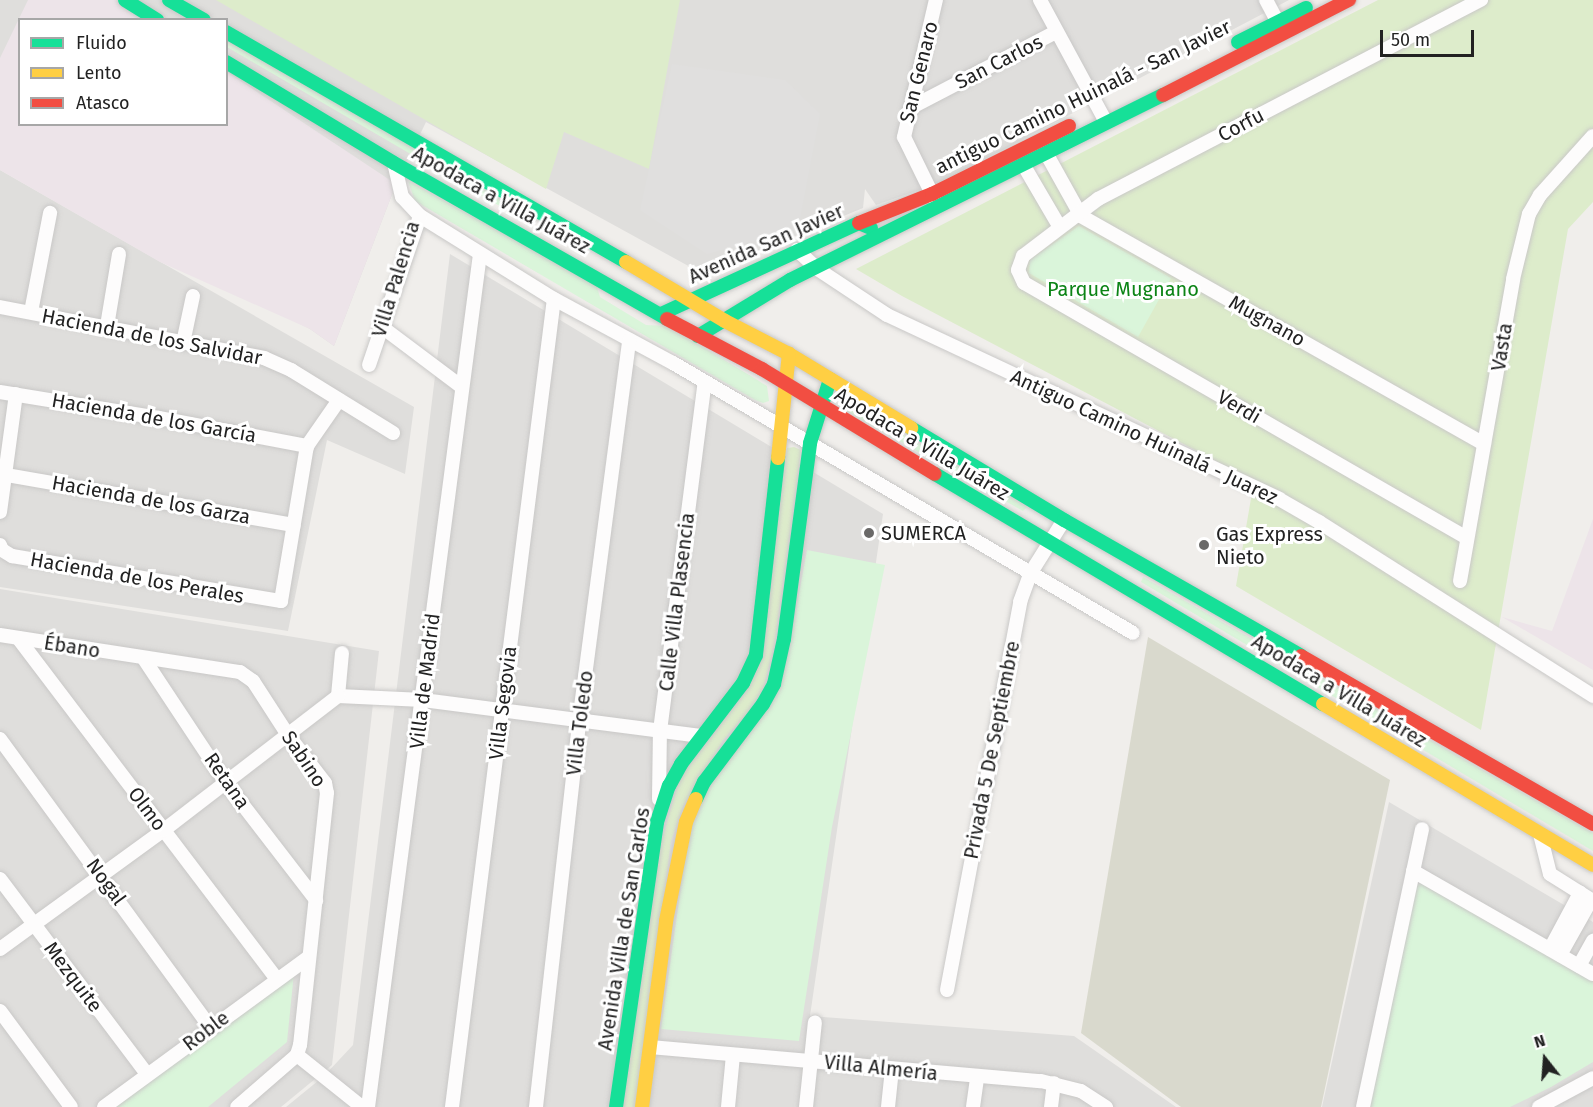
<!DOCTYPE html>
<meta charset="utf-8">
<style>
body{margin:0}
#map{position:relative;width:1593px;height:1107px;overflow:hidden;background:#f0eeeb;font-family:"Fira Sans",sans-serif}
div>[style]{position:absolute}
.residential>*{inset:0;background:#dfdedc}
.industrial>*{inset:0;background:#ede4e9}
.construction>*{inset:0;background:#d9d9cd}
.grass>*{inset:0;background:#ddeccb}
.park>*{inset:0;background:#daf5da}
.parking>*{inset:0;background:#e0dfde}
.roads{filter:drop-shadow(0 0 2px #c9c8c7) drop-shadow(0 0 2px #c9c8c7)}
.street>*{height:14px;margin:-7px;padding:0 7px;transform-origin:7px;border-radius:7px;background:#fdfcfc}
.fast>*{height:14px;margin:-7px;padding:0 7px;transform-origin:7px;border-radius:7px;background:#16e098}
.slow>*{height:14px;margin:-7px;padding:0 7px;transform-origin:7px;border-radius:7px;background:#ffcf43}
.jam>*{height:14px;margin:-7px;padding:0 7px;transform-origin:7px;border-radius:7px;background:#f24e42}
.dots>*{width:16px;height:16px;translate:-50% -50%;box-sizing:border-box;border:3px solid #fff;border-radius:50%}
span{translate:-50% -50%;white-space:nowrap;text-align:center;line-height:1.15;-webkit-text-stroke:6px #fff;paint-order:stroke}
.street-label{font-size:20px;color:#222}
.park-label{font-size:20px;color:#0c8416}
.poi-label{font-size:20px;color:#222}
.left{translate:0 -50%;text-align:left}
.legend{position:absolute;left:18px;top:18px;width:210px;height:108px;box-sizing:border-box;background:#fff;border:2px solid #a7a7a7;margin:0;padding:8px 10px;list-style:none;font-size:18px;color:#222}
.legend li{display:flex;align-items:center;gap:12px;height:30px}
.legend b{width:30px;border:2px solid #a7a7a7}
.north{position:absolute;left:1515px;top:1029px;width:60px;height:60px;-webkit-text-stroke:4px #fff;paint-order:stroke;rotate:343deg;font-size:16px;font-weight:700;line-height:24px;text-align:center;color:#222}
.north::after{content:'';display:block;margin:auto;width:21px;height:27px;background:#222;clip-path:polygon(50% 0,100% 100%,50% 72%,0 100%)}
.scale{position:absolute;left:1380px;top:30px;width:94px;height:27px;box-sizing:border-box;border:3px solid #222;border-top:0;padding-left:8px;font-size:18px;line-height:21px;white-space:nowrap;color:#222;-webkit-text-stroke:4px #fff;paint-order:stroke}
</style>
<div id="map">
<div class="residential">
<i style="clip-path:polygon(evenodd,0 0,1289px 0,939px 183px,876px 205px,865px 189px,863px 208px,703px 274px,426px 122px,396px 184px,334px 346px,310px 329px,0 167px,0 0,20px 20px,226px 20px,226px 124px,20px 124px,20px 20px)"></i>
<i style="clip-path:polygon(0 170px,414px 407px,405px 474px,327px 440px,288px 631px,0 587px)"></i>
<i style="clip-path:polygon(450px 254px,883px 514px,810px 1016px,1074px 1036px,1176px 1107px,286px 1107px,324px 1076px,353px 1045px)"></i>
<i style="clip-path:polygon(0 589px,379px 651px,332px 1065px,281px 1107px,0 1107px)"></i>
<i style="clip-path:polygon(1389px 802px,1593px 922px,1593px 1107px,1322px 1107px)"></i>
</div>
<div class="industrial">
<i style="clip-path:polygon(28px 0,117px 0,147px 19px,20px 20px,20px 124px,226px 124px,227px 72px,396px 184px,334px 346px,310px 329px,160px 262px,0 170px,0 58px)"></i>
<i style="clip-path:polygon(1593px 519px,1593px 670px,1502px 617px,1552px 631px)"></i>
</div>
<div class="construction">
<i style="clip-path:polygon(1148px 637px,1390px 780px,1321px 1107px,1181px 1107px,1081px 1033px)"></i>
</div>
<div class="grass">
<i style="clip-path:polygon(216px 0,680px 0,649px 169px,564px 132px,546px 189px)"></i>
<i style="clip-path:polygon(1378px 0,1593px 0,1593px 202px,1568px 229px,1481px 730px,1236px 586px,1254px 481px,902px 296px,856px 269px)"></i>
<i style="clip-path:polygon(794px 447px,801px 450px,774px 646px,763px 689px,747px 713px,723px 740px,683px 806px,671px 841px,636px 1107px,623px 1107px,655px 864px,680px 778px,746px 692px,787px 448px)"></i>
</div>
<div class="park">
<i style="clip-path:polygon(227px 36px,538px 221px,510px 212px,227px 47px)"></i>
<i style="clip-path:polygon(408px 181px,596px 284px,600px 297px,646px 325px,667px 326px,751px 376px,767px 386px,769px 401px,763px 403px,755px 400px,415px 201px)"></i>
<i style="clip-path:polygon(1079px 226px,1171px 278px,1138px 337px,1029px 273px,1030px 260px)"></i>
<i style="clip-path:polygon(851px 405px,927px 448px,1027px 507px,1023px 511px,846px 411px,844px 406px)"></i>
<i style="clip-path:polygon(807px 550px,885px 565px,832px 827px,799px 1041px,661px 1029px,688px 837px,695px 812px,787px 660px)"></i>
<i style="clip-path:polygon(1143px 577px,1593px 833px,1593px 851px,1141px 582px)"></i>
<i style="clip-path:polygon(1421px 882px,1593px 980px,1593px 1062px,1551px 1087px,1510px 1107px,1367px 1107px,1417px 885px)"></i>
<i style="clip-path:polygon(294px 973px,287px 1042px,208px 1107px,112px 1107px)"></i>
</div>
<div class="parking">
<i style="clip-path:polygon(672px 64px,785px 80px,820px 114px,798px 229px,707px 254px,640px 210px)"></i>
</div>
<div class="roads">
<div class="street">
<i style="left:1040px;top:0;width:139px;rotate:61.6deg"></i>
<i style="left:1266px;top:0;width:34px;rotate:62deg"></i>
<i style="left:910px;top:108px;width:165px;rotate:-27.5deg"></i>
<i style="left:1046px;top:153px;width:72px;rotate:60.9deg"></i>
<i style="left:1081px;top:216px;width:463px;rotate:29.5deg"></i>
<i style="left:1024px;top:166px;width:69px;rotate:59.7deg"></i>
<i style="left:935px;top:200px;width:70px;rotate:-116.2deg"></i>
<i style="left:904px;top:137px;width:141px;rotate:-76.9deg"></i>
<i style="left:420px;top:216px;width:158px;rotate:31.8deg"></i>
<i style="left:554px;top:299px;width:135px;rotate:28.3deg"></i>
<i style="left:673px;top:363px;width:533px;rotate:30.41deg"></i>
<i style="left:797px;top:250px;width:26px;rotate:43deg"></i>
<i style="left:816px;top:268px;width:85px;rotate:33.5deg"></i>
<i style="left:887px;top:315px;width:433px;rotate:25.1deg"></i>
<i style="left:1279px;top:499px;width:46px;rotate:29.9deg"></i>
<i style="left:1319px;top:522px;width:325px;rotate:32.4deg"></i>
<i style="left:0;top:307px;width:269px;rotate:10.9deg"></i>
<i style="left:264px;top:358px;width:30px;rotate:24deg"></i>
<i style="left:291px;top:370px;width:120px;rotate:31.7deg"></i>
<i style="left:31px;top:312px;width:101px;rotate:-79.1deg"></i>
<i style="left:107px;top:326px;width:73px;rotate:-80.5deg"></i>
<i style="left:382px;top:327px;width:100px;rotate:36.9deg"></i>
<i style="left:183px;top:343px;width:48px;rotate:-78deg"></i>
<i style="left:369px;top:365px;width:157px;rotate:-71.1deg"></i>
<i style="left:420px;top:216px;width:26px;rotate:-133deg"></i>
<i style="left:402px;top:197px;width:35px;rotate:-103deg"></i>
<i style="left:0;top:392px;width:161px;rotate:9.3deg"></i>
<i style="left:159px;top:418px;width:151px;rotate:10.7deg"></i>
<i style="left:7px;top:475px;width:291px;rotate:9.9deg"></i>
<i style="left:0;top:512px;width:119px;rotate:-82.3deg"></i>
<i style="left:1467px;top:538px;width:511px;rotate:-150.07deg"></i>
<i style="left:1024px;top:283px;width:14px;rotate:-115deg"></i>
<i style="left:1018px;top:270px;width:15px;rotate:-70deg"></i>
<i style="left:1023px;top:256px;width:94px;rotate:-37.2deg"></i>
<i style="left:1098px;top:199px;width:432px;rotate:-27.5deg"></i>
<i style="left:0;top:545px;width:5px;rotate:68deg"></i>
<i style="left:2px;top:550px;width:12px;rotate:31deg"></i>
<i style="left:12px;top:556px;width:273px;rotate:9.5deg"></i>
<i style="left:281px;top:601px;width:157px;rotate:-80.5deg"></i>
<i style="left:307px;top:446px;width:56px;rotate:-55.2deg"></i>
<i style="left:1460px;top:581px;width:307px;rotate:-80deg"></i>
<i style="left:1513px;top:279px;width:67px;rotate:-76.2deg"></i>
<i style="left:1529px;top:214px;width:22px;rotate:-60deg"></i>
<i style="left:1540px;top:195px;width:79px;rotate:-48.1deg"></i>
<i style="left:0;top:635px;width:243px;rotate:8.8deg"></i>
<i style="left:240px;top:672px;width:16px;rotate:35deg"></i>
<i style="left:253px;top:681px;width:64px;rotate:57.1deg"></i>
<i style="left:288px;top:735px;width:61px;rotate:52.4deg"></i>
<i style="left:325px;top:783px;width:10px;rotate:79deg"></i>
<i style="left:327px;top:793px;width:253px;rotate:96.1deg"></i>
<i style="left:300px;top:1045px;width:10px;rotate:107deg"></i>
<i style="left:297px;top:1055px;width:79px;rotate:139.1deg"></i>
<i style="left:18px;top:638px;width:428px;rotate:52.8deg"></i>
<i style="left:144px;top:659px;width:149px;rotate:56.5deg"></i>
<i style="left:226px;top:783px;width:148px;rotate:52.4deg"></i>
<i style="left:338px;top:696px;width:85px;rotate:2.7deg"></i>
<i style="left:423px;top:700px;width:280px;rotate:7.4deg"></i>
<i style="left:338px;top:696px;width:43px;rotate:-84.7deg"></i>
<i style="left:0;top:739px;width:356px;rotate:53.9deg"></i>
<i style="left:659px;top:799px;width:68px;rotate:-89.2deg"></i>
<i style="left:660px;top:731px;width:352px;rotate:-82.7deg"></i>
<i style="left:1540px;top:834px;width:41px;rotate:76deg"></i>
<i style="left:1550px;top:874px;width:51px;rotate:32.1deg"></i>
<i style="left:1413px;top:871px;width:207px;rotate:29.8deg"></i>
<i style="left:0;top:879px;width:244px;rotate:53deg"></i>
<i style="left:0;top:949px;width:203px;rotate:-36deg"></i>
<i style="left:164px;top:830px;width:220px;rotate:-37.6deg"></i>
<i style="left:1550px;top:949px;width:64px;rotate:-61.8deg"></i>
<i style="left:1560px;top:955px;width:63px;rotate:-60.6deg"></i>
<i style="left:1579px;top:966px;width:29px;rotate:-61deg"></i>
<i style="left:947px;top:990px;width:395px;rotate:-79.3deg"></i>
<i style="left:1020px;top:602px;width:30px;rotate:-70deg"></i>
<i style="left:1030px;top:574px;width:64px;rotate:-57.8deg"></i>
<i style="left:0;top:1011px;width:119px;rotate:53.5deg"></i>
<i style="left:650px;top:1047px;width:392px;rotate:5deg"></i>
<i style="left:1041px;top:1081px;width:41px;rotate:14deg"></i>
<i style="left:1081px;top:1091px;width:30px;rotate:33deg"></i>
<i style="left:297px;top:1055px;width:83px;rotate:38.7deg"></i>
<i style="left:104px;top:1107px;width:254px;rotate:-36.2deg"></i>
<i style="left:368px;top:1107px;width:860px;rotate:-82.52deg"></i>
<i style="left:452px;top:1107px;width:814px;rotate:-82.81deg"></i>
<i style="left:536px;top:1107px;width:387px;rotate:-83.6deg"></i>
<i style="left:579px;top:722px;width:385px;rotate:-82.5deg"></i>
<i style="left:728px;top:1107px;width:52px;rotate:-84.5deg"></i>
<i style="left:806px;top:1107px;width:85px;rotate:-84deg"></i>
<i style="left:888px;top:1107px;width:37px;rotate:-84deg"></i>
<i style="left:973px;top:1107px;width:30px;rotate:-82deg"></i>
<i style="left:1051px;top:1107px;width:24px;rotate:-83deg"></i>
<i style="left:1363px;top:1107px;width:284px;rotate:-78deg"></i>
<i style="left:1539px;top:1107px;width:61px;rotate:-28.2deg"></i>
</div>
<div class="fast">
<i style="left:125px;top:0;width:38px;rotate:32deg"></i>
<i style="left:169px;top:0;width:40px;rotate:29.7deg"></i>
<i style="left:226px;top:32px;width:461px;rotate:29.9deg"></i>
<i style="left:1238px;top:42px;width:76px;rotate:-26.6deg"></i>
<i style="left:226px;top:62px;width:196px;rotate:31deg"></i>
<i style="left:394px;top:163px;width:314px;rotate:29.7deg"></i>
<i style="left:661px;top:314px;width:218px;rotate:-24.7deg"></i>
<i style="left:859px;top:223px;width:13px;rotate:23deg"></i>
<i style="left:698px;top:336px;width:108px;rotate:-31.3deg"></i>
<i style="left:790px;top:280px;width:416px;rotate:-26.4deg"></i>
<i style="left:911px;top:428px;width:179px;rotate:31deg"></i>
<i style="left:1064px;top:520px;width:273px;rotate:29.8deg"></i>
<i style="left:935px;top:474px;width:451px;rotate:30.7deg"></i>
<i style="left:696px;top:799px;width:19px;rotate:-65deg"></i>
<i style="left:704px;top:782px;width:98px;rotate:-52.9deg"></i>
<i style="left:763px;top:704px;width:23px;rotate:-61deg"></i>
<i style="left:774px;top:684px;width:46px;rotate:-77.5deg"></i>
<i style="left:784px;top:639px;width:198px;rotate:-82.4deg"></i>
<i style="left:810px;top:443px;width:67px;rotate:-72.6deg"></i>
<i style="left:616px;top:1107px;width:288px;rotate:-81.8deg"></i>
<i style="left:657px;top:822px;width:38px;rotate:-72deg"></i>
<i style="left:669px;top:786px;width:25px;rotate:-61deg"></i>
<i style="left:681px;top:764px;width:102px;rotate:-52.6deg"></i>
<i style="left:743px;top:683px;width:31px;rotate:-65deg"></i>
<i style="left:756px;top:655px;width:198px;rotate:-83.6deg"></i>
</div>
<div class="slow">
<i style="left:626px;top:262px;width:115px;rotate:30.8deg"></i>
<i style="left:725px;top:321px;width:72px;rotate:27.3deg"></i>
<i style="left:789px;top:354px;width:143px;rotate:31.2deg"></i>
<i style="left:778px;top:458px;width:105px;rotate:-84deg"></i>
<i style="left:1323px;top:704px;width:314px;rotate:30.8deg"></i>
<i style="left:642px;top:1107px;width:188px;rotate:-82.6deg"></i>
<i style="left:666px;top:921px;width:101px;rotate:-78.6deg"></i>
<i style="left:686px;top:822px;width:25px;rotate:-67deg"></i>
</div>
<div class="jam">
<i style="left:1163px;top:95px;width:209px;rotate:-27.1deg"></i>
<i style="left:859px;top:223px;width:79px;rotate:-21.7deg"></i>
<i style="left:932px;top:194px;width:153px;rotate:-26.4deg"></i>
<i style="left:667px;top:319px;width:107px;rotate:27.8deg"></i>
<i style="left:762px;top:369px;width:202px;rotate:31.3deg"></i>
<i style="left:1301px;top:656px;width:337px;rotate:29.9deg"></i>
</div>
</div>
<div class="dots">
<i style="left:869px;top:533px;background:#6a6968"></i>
<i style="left:1204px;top:545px;background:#6a6968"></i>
</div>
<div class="street-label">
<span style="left:999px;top:62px;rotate:-27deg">San Carlos</span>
<span style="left:919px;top:72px;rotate:-76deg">San Genaro</span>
<span style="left:1083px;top:97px;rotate:-26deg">antiguo Camino Huinalá - San Javier</span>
<span style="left:1241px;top:125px;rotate:-28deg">Corfu</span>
<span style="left:501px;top:200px;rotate:29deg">Apodaca a Villa Juárez</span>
<span style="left:766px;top:244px;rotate:-24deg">Avenida San Javier</span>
<span style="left:396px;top:279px;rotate:-73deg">Villa Palencia</span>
<span style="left:1267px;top:321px;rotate:29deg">Mugnano</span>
<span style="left:152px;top:337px;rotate:11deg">Hacienda de los Salvidar</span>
<span style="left:1502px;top:347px;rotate:-81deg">Vasta</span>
<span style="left:1239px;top:407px;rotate:30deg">Verdi</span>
<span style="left:154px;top:418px;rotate:10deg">Hacienda de los García</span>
<span style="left:1144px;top:437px;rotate:25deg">Antiguo Camino Huinalá - Juarez</span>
<span style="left:922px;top:444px;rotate:31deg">Apodaca a Villa Juárez</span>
<span style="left:151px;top:500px;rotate:10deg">Hacienda de los Garza</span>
<span style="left:137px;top:578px;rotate:10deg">Hacienda de los Perales</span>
<span style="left:677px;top:602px;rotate:-83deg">Calle Villa Plasencia</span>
<span style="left:72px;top:647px;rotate:9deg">Ébano</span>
<span style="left:425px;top:681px;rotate:-83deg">Villa de Madrid</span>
<span style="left:1339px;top:691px;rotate:31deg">Apodaca a Villa Juárez</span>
<span style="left:503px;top:703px;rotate:-83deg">Villa Segovia</span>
<span style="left:580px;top:723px;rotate:-83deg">Villa Toledo</span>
<span style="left:992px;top:750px;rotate:-79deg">Privada 5 De Septiembre</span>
<span style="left:304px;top:759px;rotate:56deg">Sabino</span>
<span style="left:227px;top:781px;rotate:55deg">Retana</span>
<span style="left:147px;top:809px;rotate:53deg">Olmo</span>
<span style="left:106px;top:882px;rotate:54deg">Nogal</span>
<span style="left:624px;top:929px;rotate:-81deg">Avenida Villa de San Carlos</span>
<span style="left:73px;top:977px;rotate:53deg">Mezquite</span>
<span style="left:206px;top:1031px;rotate:-37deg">Roble</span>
<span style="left:881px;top:1068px;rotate:6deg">Villa Almería</span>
</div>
<div class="park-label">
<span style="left:1123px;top:289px">Parque Mugnano</span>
</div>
<div class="poi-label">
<span class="left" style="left:881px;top:533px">SUMERCA</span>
<span class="left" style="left:1216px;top:546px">Gas Express<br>Nieto</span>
</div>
<ul class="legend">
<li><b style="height:8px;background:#16e098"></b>Fluido</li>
<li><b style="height:8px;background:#ffcf43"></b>Lento</li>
<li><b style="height:8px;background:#f24e42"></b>Atasco</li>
</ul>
<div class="north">N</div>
<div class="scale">50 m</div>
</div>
